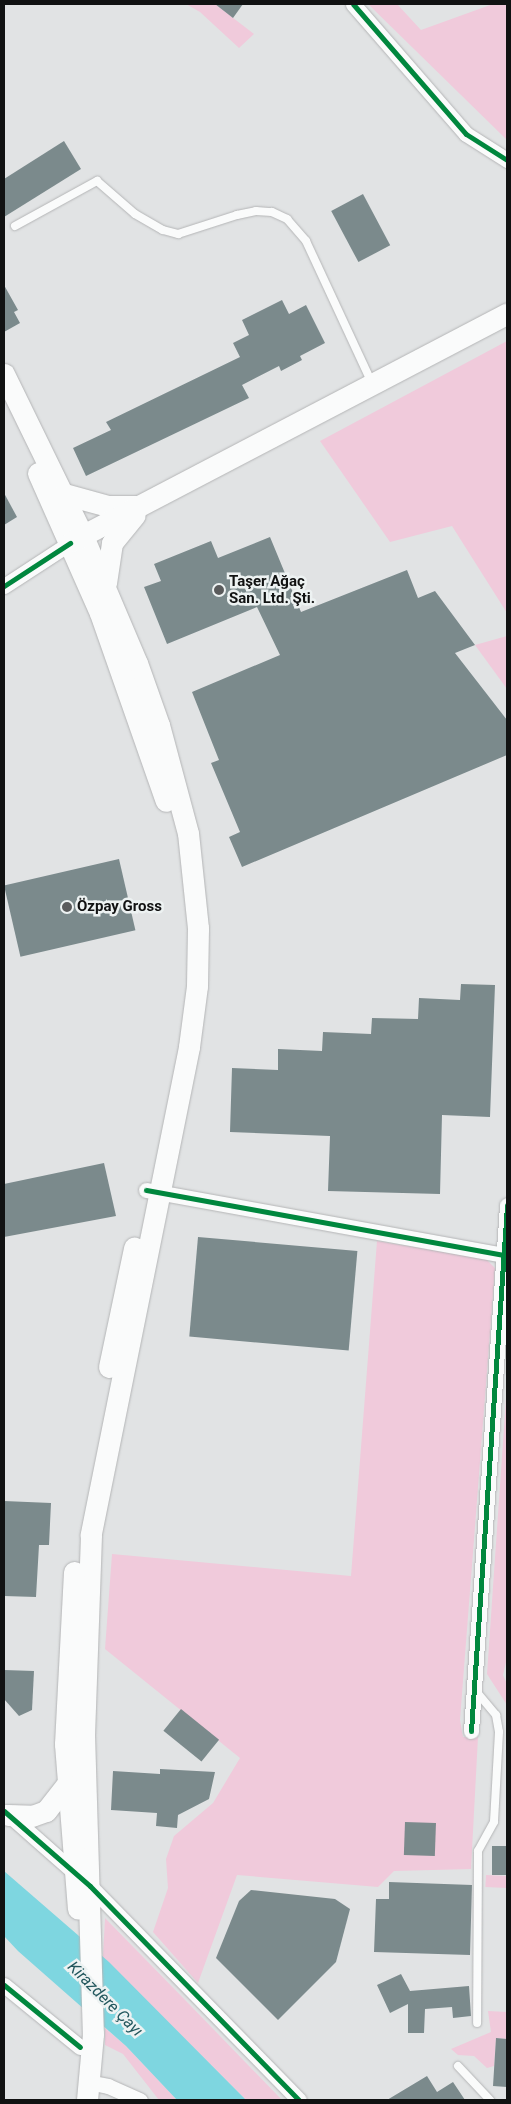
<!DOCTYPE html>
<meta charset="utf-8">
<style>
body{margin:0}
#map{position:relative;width:511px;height:2104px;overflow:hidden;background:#e1e3e4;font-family:Roboto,sans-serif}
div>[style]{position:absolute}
.green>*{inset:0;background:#f0cadb;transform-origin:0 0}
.water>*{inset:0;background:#7ed6e0}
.building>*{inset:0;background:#7b8a8c;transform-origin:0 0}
.roads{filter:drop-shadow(0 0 1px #b4b5b6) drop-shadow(0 0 1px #b4b5b6)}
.lane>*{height:8px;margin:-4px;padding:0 4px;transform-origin:4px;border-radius:4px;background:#fafbfb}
.street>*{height:15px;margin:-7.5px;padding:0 7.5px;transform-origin:7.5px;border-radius:7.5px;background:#fafbfb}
.secondary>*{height:21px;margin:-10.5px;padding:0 10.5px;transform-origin:10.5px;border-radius:10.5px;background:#fafbfb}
.cycleway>*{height:5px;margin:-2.5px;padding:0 2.5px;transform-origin:2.5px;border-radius:2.5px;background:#00873e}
.dots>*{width:14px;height:14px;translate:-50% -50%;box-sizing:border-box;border:2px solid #edf2f2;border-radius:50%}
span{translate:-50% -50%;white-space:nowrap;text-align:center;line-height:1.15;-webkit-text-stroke:5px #edf2f2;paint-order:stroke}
.poi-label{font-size:15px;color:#111212;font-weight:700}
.left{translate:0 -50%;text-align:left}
.water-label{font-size:16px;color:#22575d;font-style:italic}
.frame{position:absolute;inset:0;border:5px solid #111212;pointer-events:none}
</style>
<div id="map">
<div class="green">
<i style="clip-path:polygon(186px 4px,215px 4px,254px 34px,239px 48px,200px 12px)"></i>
<i style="clip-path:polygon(368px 4px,397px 4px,421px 30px,493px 4px,507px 4px,507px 140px)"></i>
<i style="clip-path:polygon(507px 341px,507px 613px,452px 526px,390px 542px,320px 441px)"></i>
<i style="clip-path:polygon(507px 636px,507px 689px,475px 645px)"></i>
<i style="clip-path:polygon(377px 1241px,486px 1259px,495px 1268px,460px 1720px,463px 1737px,478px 1737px,471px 1869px,394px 1871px,378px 1887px,237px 1875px,198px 1983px,153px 1932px,168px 1888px,166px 1859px,174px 1836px,213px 1803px,240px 1758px,105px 1649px,112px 1554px,351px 1576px)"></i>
<i style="clip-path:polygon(507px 1384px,507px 1658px,503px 1675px,507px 1684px,507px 1705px,487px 1674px)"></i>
<i style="left:486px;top:1875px;width:21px;height:12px;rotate:3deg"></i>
<i style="clip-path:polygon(105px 1918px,191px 2006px,282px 2100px,246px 2100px,103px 1957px)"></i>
<i style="clip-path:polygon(488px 2011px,507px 2012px,507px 2039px,496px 2038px,494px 2066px,487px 2068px,474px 2056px,458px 2055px,451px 2049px,491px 2032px)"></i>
<i style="clip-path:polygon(105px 2028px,126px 2046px,177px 2100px,159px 2100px,123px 2054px,105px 2045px)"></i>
</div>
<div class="water">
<i style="clip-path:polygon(4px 1871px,109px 1962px,246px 2100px,177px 2100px,126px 2046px,18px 1951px,4px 1936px)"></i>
</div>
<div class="building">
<i style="clip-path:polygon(215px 4px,243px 4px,233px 18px)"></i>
<i style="clip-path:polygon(64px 141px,81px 169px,4px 217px,4px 179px)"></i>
<i style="left:363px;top:194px;width:58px;height:36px;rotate:62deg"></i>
<i style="clip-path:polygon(4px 285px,18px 310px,14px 312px,20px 323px,4px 332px)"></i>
<i style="clip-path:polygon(282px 300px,289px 314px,306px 305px,325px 343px,300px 356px,302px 360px,281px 371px,279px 366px,242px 385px,249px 398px,86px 476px,73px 448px,111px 430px,106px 422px,240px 357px,233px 343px,249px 335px,242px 320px)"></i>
<i style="clip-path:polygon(4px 493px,17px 517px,4px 525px)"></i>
<i style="clip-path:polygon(270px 537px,301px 612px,407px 570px,418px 598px,435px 591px,475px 645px,455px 653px,507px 720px,507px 755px,242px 867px,229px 837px,240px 832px,211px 763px,219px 760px,192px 692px,280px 655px,257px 607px,167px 644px,144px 587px,161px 581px,154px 564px,211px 541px,218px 558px)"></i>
<i style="left:119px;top:859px;width:73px;height:118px;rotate:77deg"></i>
<i style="clip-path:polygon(461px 984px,495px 985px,490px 1117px,442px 1115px,440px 1194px,328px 1191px,330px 1136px,230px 1132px,232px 1068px,278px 1070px,278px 1049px,322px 1051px,323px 1032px,371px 1034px,372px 1018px,418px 1019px,419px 998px,460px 1000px)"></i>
<i style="clip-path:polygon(104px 1163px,116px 1216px,4px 1237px,4px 1184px)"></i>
<i style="left:198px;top:1237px;width:160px;height:100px;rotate:5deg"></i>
<i style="clip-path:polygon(4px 1501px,51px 1503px,49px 1545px,39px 1545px,36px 1597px,4px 1596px)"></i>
<i style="clip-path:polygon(4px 1670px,34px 1671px,32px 1710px,19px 1716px,4px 1699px)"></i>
<i style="left:181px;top:1709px;width:49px;height:28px;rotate:39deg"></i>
<i style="clip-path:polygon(160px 1769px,215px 1772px,209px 1799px,178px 1815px,177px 1828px,156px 1826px,157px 1813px,111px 1810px,113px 1771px,160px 1774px)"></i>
<i style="left:405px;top:1822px;width:31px;height:33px;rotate:2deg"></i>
<i style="left:492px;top:1846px;width:15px;height:29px"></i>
<i style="clip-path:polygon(389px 1882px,472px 1885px,470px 1955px,374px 1952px,376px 1899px,389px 1899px)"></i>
<i style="clip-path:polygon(251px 1890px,335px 1899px,350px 1909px,336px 1962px,278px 2020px,216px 1958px,239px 1901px)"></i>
<i style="clip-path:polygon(401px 1974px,410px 1991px,469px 1986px,471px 2016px,453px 2018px,452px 2007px,425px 2009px,424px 2033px,408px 2033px,408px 2004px,390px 2013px,377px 1985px)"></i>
<i style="clip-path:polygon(496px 2038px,507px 2039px,507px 2087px,493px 2086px)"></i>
<i style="clip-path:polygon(427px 2076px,437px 2092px,453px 2082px,465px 2100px,387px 2100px)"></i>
</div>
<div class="roads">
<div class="lane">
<i style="left:15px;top:226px;width:94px;rotate:-28.8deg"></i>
<i style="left:97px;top:181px;width:50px;rotate:41deg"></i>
<i style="left:135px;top:214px;width:32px;rotate:30deg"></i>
<i style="left:163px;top:230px;width:16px;rotate:15deg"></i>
<i style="left:178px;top:234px;width:62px;rotate:-17.9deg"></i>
<i style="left:237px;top:215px;width:19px;rotate:-12deg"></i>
<i style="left:256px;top:211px;width:16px;rotate:4deg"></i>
<i style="left:272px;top:212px;width:17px;rotate:25deg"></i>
<i style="left:287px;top:219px;width:29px;rotate:49deg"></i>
<i style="left:306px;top:241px;width:157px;rotate:65.1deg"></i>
<i style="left:475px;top:1690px;width:33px;rotate:50deg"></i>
<i style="left:496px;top:1715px;width:17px;rotate:80deg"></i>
<i style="left:499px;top:1732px;width:90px;rotate:93.2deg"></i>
<i style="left:494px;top:1822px;width:33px;rotate:119deg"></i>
<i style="left:478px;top:1851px;width:172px;rotate:90.3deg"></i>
<i style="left:458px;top:2066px;width:47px;rotate:46.7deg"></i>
</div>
<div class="street">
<i style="left:353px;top:4px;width:172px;rotate:49deg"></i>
<i style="left:466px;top:134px;width:49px;rotate:32.4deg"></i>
<i style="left:4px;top:586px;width:79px;rotate:-33.1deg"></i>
<i style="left:146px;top:1190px;width:364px;rotate:10.3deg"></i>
<i style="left:471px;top:1731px;width:527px;rotate:-86.08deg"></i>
<i style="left:6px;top:1812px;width:112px;rotate:41.4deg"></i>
<i style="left:90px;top:1886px;width:299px;rotate:45.7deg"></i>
<i style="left:4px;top:1985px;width:98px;rotate:39.2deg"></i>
<i style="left:88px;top:2082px;width:20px;rotate:11deg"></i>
<i style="left:108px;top:2086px;width:35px;rotate:24deg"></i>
</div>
<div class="secondary">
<i style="left:4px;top:374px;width:180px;rotate:64deg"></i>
<i style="left:83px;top:536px;width:138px;rotate:67deg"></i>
<i style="left:137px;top:663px;width:66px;rotate:70.5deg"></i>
<i style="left:159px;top:725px;width:112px;rotate:75deg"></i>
<i style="left:188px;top:833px;width:96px;rotate:84deg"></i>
<i style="left:198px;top:928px;width:58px;rotate:91deg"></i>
<i style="left:197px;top:986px;width:62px;rotate:97.5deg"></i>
<i style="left:189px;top:1047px;width:498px;rotate:101.4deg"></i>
<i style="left:91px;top:1535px;width:199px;rotate:92deg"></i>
<i style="left:84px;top:1734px;width:300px;rotate:88.3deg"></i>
<i style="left:93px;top:2034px;width:66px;rotate:95.2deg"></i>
<i style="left:38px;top:473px;width:153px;rotate:66.1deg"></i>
<i style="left:100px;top:613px;width:199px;rotate:70.7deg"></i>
<i style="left:64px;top:494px;width:46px;rotate:15.3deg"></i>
<i style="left:108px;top:506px;width:30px"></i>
<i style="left:72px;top:541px;width:491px;rotate:-27.6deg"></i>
<i style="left:106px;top:583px;width:40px;rotate:-81.5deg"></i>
<i style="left:112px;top:543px;width:36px;rotate:-51deg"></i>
<i style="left:109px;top:1367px;width:122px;rotate:-78.1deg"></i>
<i style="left:74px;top:1572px;width:172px;rotate:93deg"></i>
<i style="left:65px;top:1744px;width:165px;rotate:85.5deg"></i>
<i style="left:8px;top:1815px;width:24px;rotate:2deg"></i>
<i style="left:32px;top:1816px;width:15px;rotate:-20deg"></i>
<i style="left:46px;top:1811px;width:33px;rotate:-52deg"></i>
</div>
</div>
<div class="cycleway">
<i style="left:353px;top:4px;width:172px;rotate:49deg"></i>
<i style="left:466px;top:134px;width:49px;rotate:32.4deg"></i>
<i style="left:4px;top:586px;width:79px;rotate:-33.1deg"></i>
<i style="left:146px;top:1190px;width:364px;rotate:10.3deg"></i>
<i style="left:471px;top:1731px;width:527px;rotate:-86.08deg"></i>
<i style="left:4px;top:1811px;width:114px;rotate:41.1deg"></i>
<i style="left:90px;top:1886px;width:299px;rotate:45.7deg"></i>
<i style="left:4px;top:1985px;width:98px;rotate:39.2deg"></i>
</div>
<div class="dots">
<i style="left:219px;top:590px;background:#5a5b5c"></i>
<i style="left:67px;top:907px;background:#5a5b5c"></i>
</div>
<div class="poi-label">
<span class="left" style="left:229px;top:590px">Taşer Ağaç<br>San. Ltd. Şti.</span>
<span class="left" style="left:77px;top:907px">Özpay Gross</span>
</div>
<div class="water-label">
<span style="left:105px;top:1999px;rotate:45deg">Kirazdere Çayı</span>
</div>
<div class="frame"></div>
</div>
